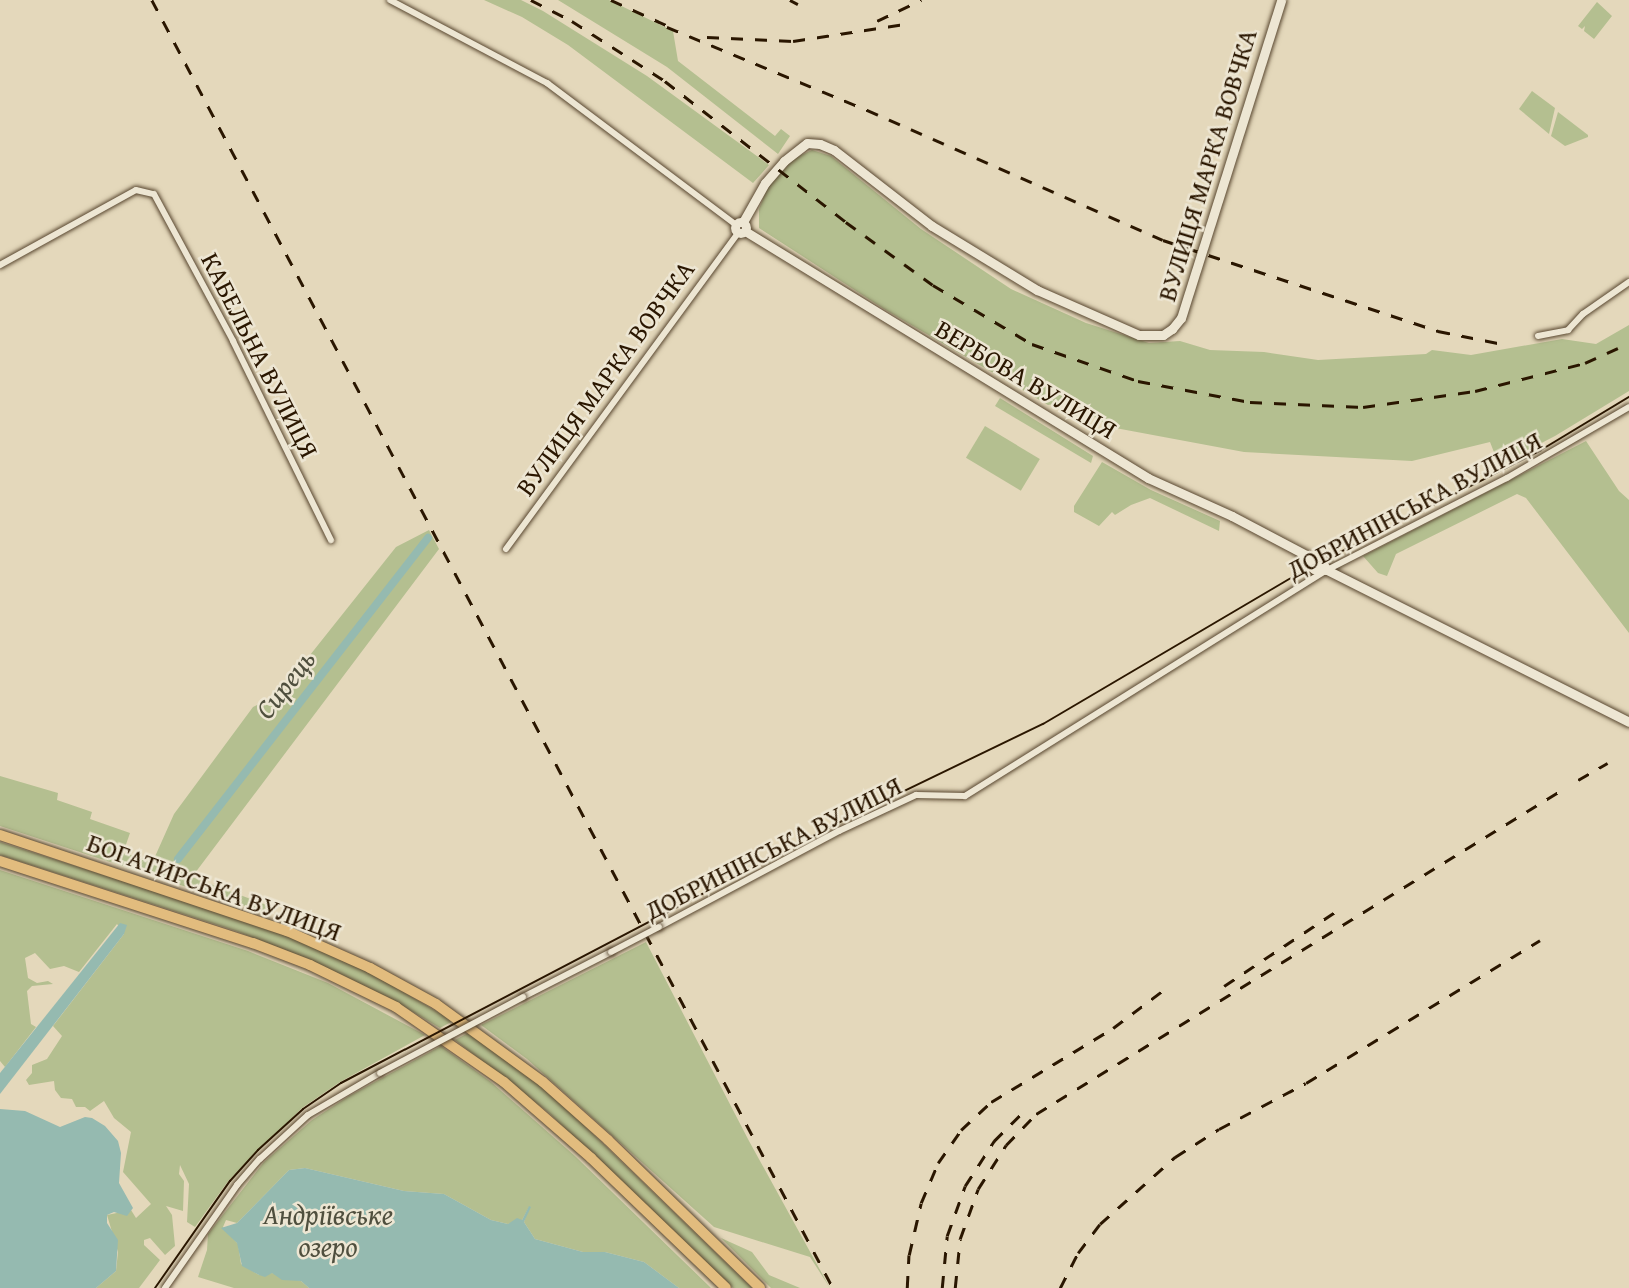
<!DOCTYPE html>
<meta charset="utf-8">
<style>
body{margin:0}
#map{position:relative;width:1629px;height:1288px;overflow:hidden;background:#e4d8bb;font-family:"Gentium Book Plus",serif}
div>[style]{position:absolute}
.green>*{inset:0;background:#b4bf90;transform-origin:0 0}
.water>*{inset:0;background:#95bab0}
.canal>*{height:8px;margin:-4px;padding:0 4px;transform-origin:4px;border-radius:4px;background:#95bab0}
.roads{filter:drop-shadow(0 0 2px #58462f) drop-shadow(0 0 2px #58462f)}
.minor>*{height:6px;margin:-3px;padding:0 3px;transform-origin:3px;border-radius:3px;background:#ede6d3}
.secondary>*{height:9px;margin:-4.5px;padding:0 4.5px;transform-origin:4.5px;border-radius:4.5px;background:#ede6d3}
.secondary>.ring{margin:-4.5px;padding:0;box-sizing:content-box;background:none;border:9px solid #ede6d3;border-radius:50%}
.primary>*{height:10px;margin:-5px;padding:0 5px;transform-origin:5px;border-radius:5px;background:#e2bc7e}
.tram>*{height:2px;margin:-1px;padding:0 1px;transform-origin:1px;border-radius:1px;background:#2a1600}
.rail>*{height:2.5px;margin-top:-1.25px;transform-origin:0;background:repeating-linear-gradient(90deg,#2a1600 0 12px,transparent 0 24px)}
.bridges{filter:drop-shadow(0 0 2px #58462f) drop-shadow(0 0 2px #58462f)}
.minor-bridge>*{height:6px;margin:-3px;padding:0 3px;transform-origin:3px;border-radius:3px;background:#ede6d3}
span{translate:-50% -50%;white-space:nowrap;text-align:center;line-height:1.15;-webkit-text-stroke:5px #ede6d3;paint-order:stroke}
.street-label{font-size:26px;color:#2a1600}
.water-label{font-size:28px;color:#4f4f3e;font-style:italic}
</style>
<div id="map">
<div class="green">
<i style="clip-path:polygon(484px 0,521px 0,543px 11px,647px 76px,769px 165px,753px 183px,568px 45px,522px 17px)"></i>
<i style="clip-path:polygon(558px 0,609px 0,673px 31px,678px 61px,775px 136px,781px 129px,790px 136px,778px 154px,667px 67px)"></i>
<i style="clip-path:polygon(1597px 2px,1612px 16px,1594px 39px,1584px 31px,1585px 26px,1582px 29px,1578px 26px)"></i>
<i style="clip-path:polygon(1532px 91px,1555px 108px,1549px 134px,1519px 109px)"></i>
<i style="clip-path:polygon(1558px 112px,1588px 135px,1588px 137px,1565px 146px,1551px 136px)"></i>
<i style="clip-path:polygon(812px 150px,831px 156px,921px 229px,1011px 289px,1086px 323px,1149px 343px,1180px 341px,1210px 350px,1264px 352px,1318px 360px,1426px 354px,1432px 350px,1471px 355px,1562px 339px,1596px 344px,1629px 325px,1629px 391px,1555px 436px,1499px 465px,1490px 442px,1412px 461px,1244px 452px,1110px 427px,1071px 401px,1048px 405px,884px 309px,759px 228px,759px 209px,768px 186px,795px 158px)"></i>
<i style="clip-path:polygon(1000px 398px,1093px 456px,1091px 463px,995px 406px)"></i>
<i style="left:985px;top:426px;width:64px;height:37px;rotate:31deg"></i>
<i style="clip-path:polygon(1586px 441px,1619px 491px,1629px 500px,1629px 633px,1526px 498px,1517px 494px,1396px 554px,1387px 576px,1378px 573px,1363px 556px)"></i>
<i style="clip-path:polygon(1102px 462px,1151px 490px,1220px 521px,1219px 531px,1150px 498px,1131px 505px,1115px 515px,1112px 512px,1099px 526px,1074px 512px,1074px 506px)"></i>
<i style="clip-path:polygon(429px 530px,439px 549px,192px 877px,275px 908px,266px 913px,0 826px,0 776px,58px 793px,57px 800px,92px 812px,90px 819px,130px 833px,123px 853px,153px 861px,174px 814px,253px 707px,279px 694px,396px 547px)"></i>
<i style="clip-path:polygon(0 842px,260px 925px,314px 946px,369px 972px,453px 1021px,440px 1028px,398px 1003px,311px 960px,236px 931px,0 855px)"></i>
<i style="clip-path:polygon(0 870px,248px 951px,328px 983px,425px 1035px,340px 1082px,302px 1108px,229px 1180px,195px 1227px,187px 1222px,189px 1184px,180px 1165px,179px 1174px,184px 1181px,183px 1211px,166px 1206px,172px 1215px,175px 1246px,165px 1255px,150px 1238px,144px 1240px,144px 1245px,160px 1260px,139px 1288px,96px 1288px,116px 1271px,118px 1252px,107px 1215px,131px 1210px,136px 1218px,151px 1204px,123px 1172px,131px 1132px,114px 1118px,104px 1101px,90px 1111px,85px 1107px,76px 1107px,72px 1099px,61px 1098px,55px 1090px,54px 1081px,29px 1085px,26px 1080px,32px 1073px,32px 1065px,47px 1059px,62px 1036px,53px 1026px,124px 934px,117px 924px,79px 972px,64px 966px,50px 969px,35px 953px,25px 958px,28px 978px,37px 983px,48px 981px,53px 984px,32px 986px,27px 991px,31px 1024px,36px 1027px,5px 1067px,0 1061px)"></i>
<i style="clip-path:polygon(646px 942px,749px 1141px,830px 1288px,810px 1257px,714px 1227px,527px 1059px,481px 1025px)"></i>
<i style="clip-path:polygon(470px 1032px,559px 1101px,752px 1288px,733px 1288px,548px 1112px,455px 1040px)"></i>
<i style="clip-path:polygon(441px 1046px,491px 1082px,575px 1156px,711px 1288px,679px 1288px,644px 1262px,605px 1252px,583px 1252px,535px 1239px,524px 1222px,529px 1207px,522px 1220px,508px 1224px,491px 1220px,444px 1194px,404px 1191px,305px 1168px,289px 1170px,237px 1223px,226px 1220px,223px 1227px,238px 1244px,241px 1264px,259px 1275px,272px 1273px,301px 1281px,309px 1288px,234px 1288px,198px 1277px,207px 1250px,208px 1234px,264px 1162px,312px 1120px,349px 1096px)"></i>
<i style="clip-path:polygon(721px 1238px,752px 1252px,769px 1275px,800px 1288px,771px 1288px)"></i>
</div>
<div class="water">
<i style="clip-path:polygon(120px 923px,127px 925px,124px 934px,0 1094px,0 1073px)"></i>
<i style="clip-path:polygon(0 1109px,25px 1111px,60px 1127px,85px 1117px,92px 1118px,105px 1126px,118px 1141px,121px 1153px,119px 1183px,133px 1208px,127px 1216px,114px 1212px,107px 1215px,107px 1223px,118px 1240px,116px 1271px,96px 1288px,0 1288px)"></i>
<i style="clip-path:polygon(305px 1168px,404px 1191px,444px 1194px,491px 1220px,508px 1224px,517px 1218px,522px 1220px,529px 1206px,531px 1207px,524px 1222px,535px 1239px,583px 1252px,605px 1252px,644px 1262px,679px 1288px,309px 1288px,301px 1281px,282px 1280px,272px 1273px,265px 1277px,259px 1275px,242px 1266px,237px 1243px,221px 1228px,237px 1223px,289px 1170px)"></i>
</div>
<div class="canal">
<i style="left:178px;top:859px;width:407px;rotate:-52.1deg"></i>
</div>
<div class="roads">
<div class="minor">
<i style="left:390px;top:0;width:178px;rotate:27.9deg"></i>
<i style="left:547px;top:83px;width:236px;rotate:36.9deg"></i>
<i style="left:0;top:265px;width:155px;rotate:-28.9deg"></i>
<i style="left:136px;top:190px;width:18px;rotate:13deg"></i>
<i style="left:154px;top:194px;width:167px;rotate:61.7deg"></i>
<i style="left:233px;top:341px;width:222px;rotate:63.8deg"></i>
<i style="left:1538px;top:336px;width:31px;rotate:-11deg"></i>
<i style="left:1568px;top:330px;width:22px;rotate:-47deg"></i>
<i style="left:1583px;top:314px;width:56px;rotate:-34.8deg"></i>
<i style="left:506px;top:549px;width:392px;rotate:-53.7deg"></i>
<i style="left:659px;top:927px;width:204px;rotate:-28.1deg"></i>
<i style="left:839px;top:831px;width:85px;rotate:-25.1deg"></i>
<i style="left:916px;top:795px;width:49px;rotate:1.2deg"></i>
<i style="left:965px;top:796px;width:427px;rotate:-32deg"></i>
<i style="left:1327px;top:570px;width:202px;rotate:-27.1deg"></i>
<i style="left:1507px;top:478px;width:141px;rotate:-30.2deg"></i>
<i style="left:523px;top:997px;width:99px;rotate:-27.1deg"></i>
<i style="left:165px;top:1288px;width:126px;rotate:-55deg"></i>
<i style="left:237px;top:1185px;width:35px;rotate:-49deg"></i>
<i style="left:260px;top:1159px;width:65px;rotate:-42.5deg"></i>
<i style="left:308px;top:1115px;width:83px;rotate:-30.3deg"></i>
</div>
<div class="secondary">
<i style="left:743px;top:222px;width:45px;rotate:-60.6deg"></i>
<i style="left:765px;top:183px;width:29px;rotate:-49deg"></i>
<i style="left:784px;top:161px;width:29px;rotate:-38deg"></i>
<i style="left:807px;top:143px;width:13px;rotate:4deg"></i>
<i style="left:820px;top:144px;width:15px;rotate:23deg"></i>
<i style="left:834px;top:150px;width:124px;rotate:37.8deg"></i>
<i style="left:932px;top:226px;width:123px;rotate:31.4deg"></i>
<i style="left:1037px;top:290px;width:111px;rotate:23.8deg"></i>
<i style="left:1139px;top:335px;width:24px"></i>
<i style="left:1163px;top:335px;width:11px;rotate:-34deg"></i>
<i style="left:1172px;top:329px;width:14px;rotate:-51deg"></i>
<i style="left:1181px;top:318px;width:333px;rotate:-72.5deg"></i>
<i class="ring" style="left:735.5px;top:222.5px;width:2px;height:2px"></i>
<i style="left:745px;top:231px;width:473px;rotate:31.5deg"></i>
<i style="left:1148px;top:478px;width:92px;rotate:24.3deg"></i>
<i style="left:1232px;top:516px;width:103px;rotate:27.8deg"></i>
<i style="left:1323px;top:564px;width:7px;rotate:56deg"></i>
<i style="left:1327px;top:570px;width:338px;rotate:26.7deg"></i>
<i style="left:1302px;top:557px;width:17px;rotate:45deg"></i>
<i style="left:1314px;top:569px;width:13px;rotate:4deg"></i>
</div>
<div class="primary">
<i style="left:0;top:835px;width:303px;rotate:18.5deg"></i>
<i style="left:287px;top:931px;width:91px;rotate:24deg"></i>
<i style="left:370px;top:968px;width:75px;rotate:28.6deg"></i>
<i style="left:436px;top:1004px;width:132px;rotate:36.1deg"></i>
<i style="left:543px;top:1082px;width:87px;rotate:41.7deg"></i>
<i style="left:608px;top:1140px;width:212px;rotate:44.2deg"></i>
<i style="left:0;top:861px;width:266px;rotate:18deg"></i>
<i style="left:253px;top:943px;width:61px;rotate:21.1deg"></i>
<i style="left:310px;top:965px;width:96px;rotate:26deg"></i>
<i style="left:396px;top:1007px;width:131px;rotate:34.8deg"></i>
<i style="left:504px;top:1082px;width:116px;rotate:41.1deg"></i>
<i style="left:591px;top:1158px;width:187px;rotate:43.9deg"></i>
</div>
</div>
<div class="tram">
<i style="left:155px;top:1288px;width:131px;rotate:-55deg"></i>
<i style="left:230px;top:1181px;width:42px;rotate:-47.9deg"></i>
<i style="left:258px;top:1150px;width:61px;rotate:-42.3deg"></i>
<i style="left:303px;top:1109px;width:46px;rotate:-34.4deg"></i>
<i style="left:341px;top:1083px;width:559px;rotate:-27.62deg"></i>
<i style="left:836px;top:824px;width:230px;rotate:-25.8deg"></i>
<i style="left:1043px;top:724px;width:299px;rotate:-30.5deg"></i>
<i style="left:1301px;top:572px;width:269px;rotate:-26.9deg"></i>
<i style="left:1541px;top:450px;width:103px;rotate:-31.1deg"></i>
</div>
<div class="rail">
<i style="left:152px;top:0;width:1457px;rotate:62.13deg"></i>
<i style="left:531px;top:0;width:46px;rotate:27.1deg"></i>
<i style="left:572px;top:21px;width:111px;rotate:32.8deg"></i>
<i style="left:665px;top:81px;width:229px;rotate:37.9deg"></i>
<i style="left:846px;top:222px;width:107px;rotate:35.9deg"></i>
<i style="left:933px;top:285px;width:115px;rotate:30.8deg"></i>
<i style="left:1032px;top:344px;width:112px;rotate:19.2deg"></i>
<i style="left:1138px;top:381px;width:114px;rotate:10.6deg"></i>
<i style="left:1250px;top:402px;width:113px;rotate:2.5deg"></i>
<i style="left:1363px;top:407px;width:113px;rotate:-8.1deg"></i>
<i style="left:1475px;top:391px;width:114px;rotate:-14.3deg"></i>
<i style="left:1585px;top:363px;width:48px;rotate:-24.4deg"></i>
<i style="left:611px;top:0;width:72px;rotate:24.4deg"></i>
<i style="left:790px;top:0;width:9px;rotate:27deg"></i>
<i style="left:877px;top:21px;width:49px;rotate:-25.5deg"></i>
<i style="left:667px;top:27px;width:217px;rotate:22.5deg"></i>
<i style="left:867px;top:110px;width:323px;rotate:23.7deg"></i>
<i style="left:1163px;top:240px;width:290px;rotate:18.3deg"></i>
<i style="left:1438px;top:331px;width:66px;rotate:11.3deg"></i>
<i style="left:707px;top:37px;width:86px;rotate:2.7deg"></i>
<i style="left:793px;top:41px;width:113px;rotate:-8.6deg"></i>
<i style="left:1578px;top:780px;width:34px;rotate:-30deg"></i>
<i style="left:1224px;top:986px;width:141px;rotate:-33.7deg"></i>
<i style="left:907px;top:1288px;width:33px;rotate:-87deg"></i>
<i style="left:909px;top:1255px;width:53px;rotate:-77deg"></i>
<i style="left:921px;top:1203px;width:43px;rotate:-67deg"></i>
<i style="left:938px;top:1163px;width:40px;rotate:-55.1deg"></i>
<i style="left:961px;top:1130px;width:41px;rotate:-43deg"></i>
<i style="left:991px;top:1102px;width:143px;rotate:-31.2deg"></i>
<i style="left:1113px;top:1028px;width:70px;rotate:-36.9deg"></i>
<i style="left:942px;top:1288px;width:52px;rotate:-84.5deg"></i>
<i style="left:947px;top:1236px;width:53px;rotate:-70.2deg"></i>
<i style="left:965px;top:1186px;width:54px;rotate:-57.2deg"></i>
<i style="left:994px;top:1141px;width:42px;rotate:-45deg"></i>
<i style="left:955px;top:1288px;width:49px;rotate:-84.2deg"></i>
<i style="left:960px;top:1239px;width:53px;rotate:-70.2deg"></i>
<i style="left:978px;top:1189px;width:52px;rotate:-57.5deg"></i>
<i style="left:1006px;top:1145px;width:43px;rotate:-45.9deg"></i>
<i style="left:1036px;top:1114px;width:616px;rotate:-31.65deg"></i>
<i style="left:1060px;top:1288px;width:39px;rotate:-63deg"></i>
<i style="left:1078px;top:1253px;width:36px;rotate:-53deg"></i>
<i style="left:1100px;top:1224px;width:101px;rotate:-41.8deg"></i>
<i style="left:1175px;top:1157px;width:52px;rotate:-32.5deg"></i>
<i style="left:1219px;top:1129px;width:98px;rotate:-27.9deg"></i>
<i style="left:1306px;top:1083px;width:274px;rotate:-31.4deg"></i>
</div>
<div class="bridges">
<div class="minor-bridge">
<i style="left:611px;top:952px;width:54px;rotate:-27.5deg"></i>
<i style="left:380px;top:1073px;width:162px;rotate:-28deg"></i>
</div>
</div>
<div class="street-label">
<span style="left:1207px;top:165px;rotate:-73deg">ВУЛИЦЯ МАРКА ВОВЧКА</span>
<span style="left:260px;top:355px;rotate:63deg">КАБЕЛЬНА ВУЛИЦЯ</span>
<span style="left:605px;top:378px;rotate:-54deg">ВУЛИЦЯ МАРКА ВОВЧКА</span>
<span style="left:1026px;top:379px;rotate:31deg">ВЕРБОВА ВУЛИЦЯ</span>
<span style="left:1414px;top:505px;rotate:-28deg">ДОБРИНІНСЬКА ВУЛИЦЯ</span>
<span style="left:773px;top:848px;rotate:-27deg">ДОБРИНІНСЬКА ВУЛИЦЯ</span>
<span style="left:214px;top:887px;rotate:20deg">БОГАТИРСЬКА ВУЛИЦЯ</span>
</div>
<div class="water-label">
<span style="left:285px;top:684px;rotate:-52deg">Сирець</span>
<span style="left:328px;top:1230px">Андріївське<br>озеро</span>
</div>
</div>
